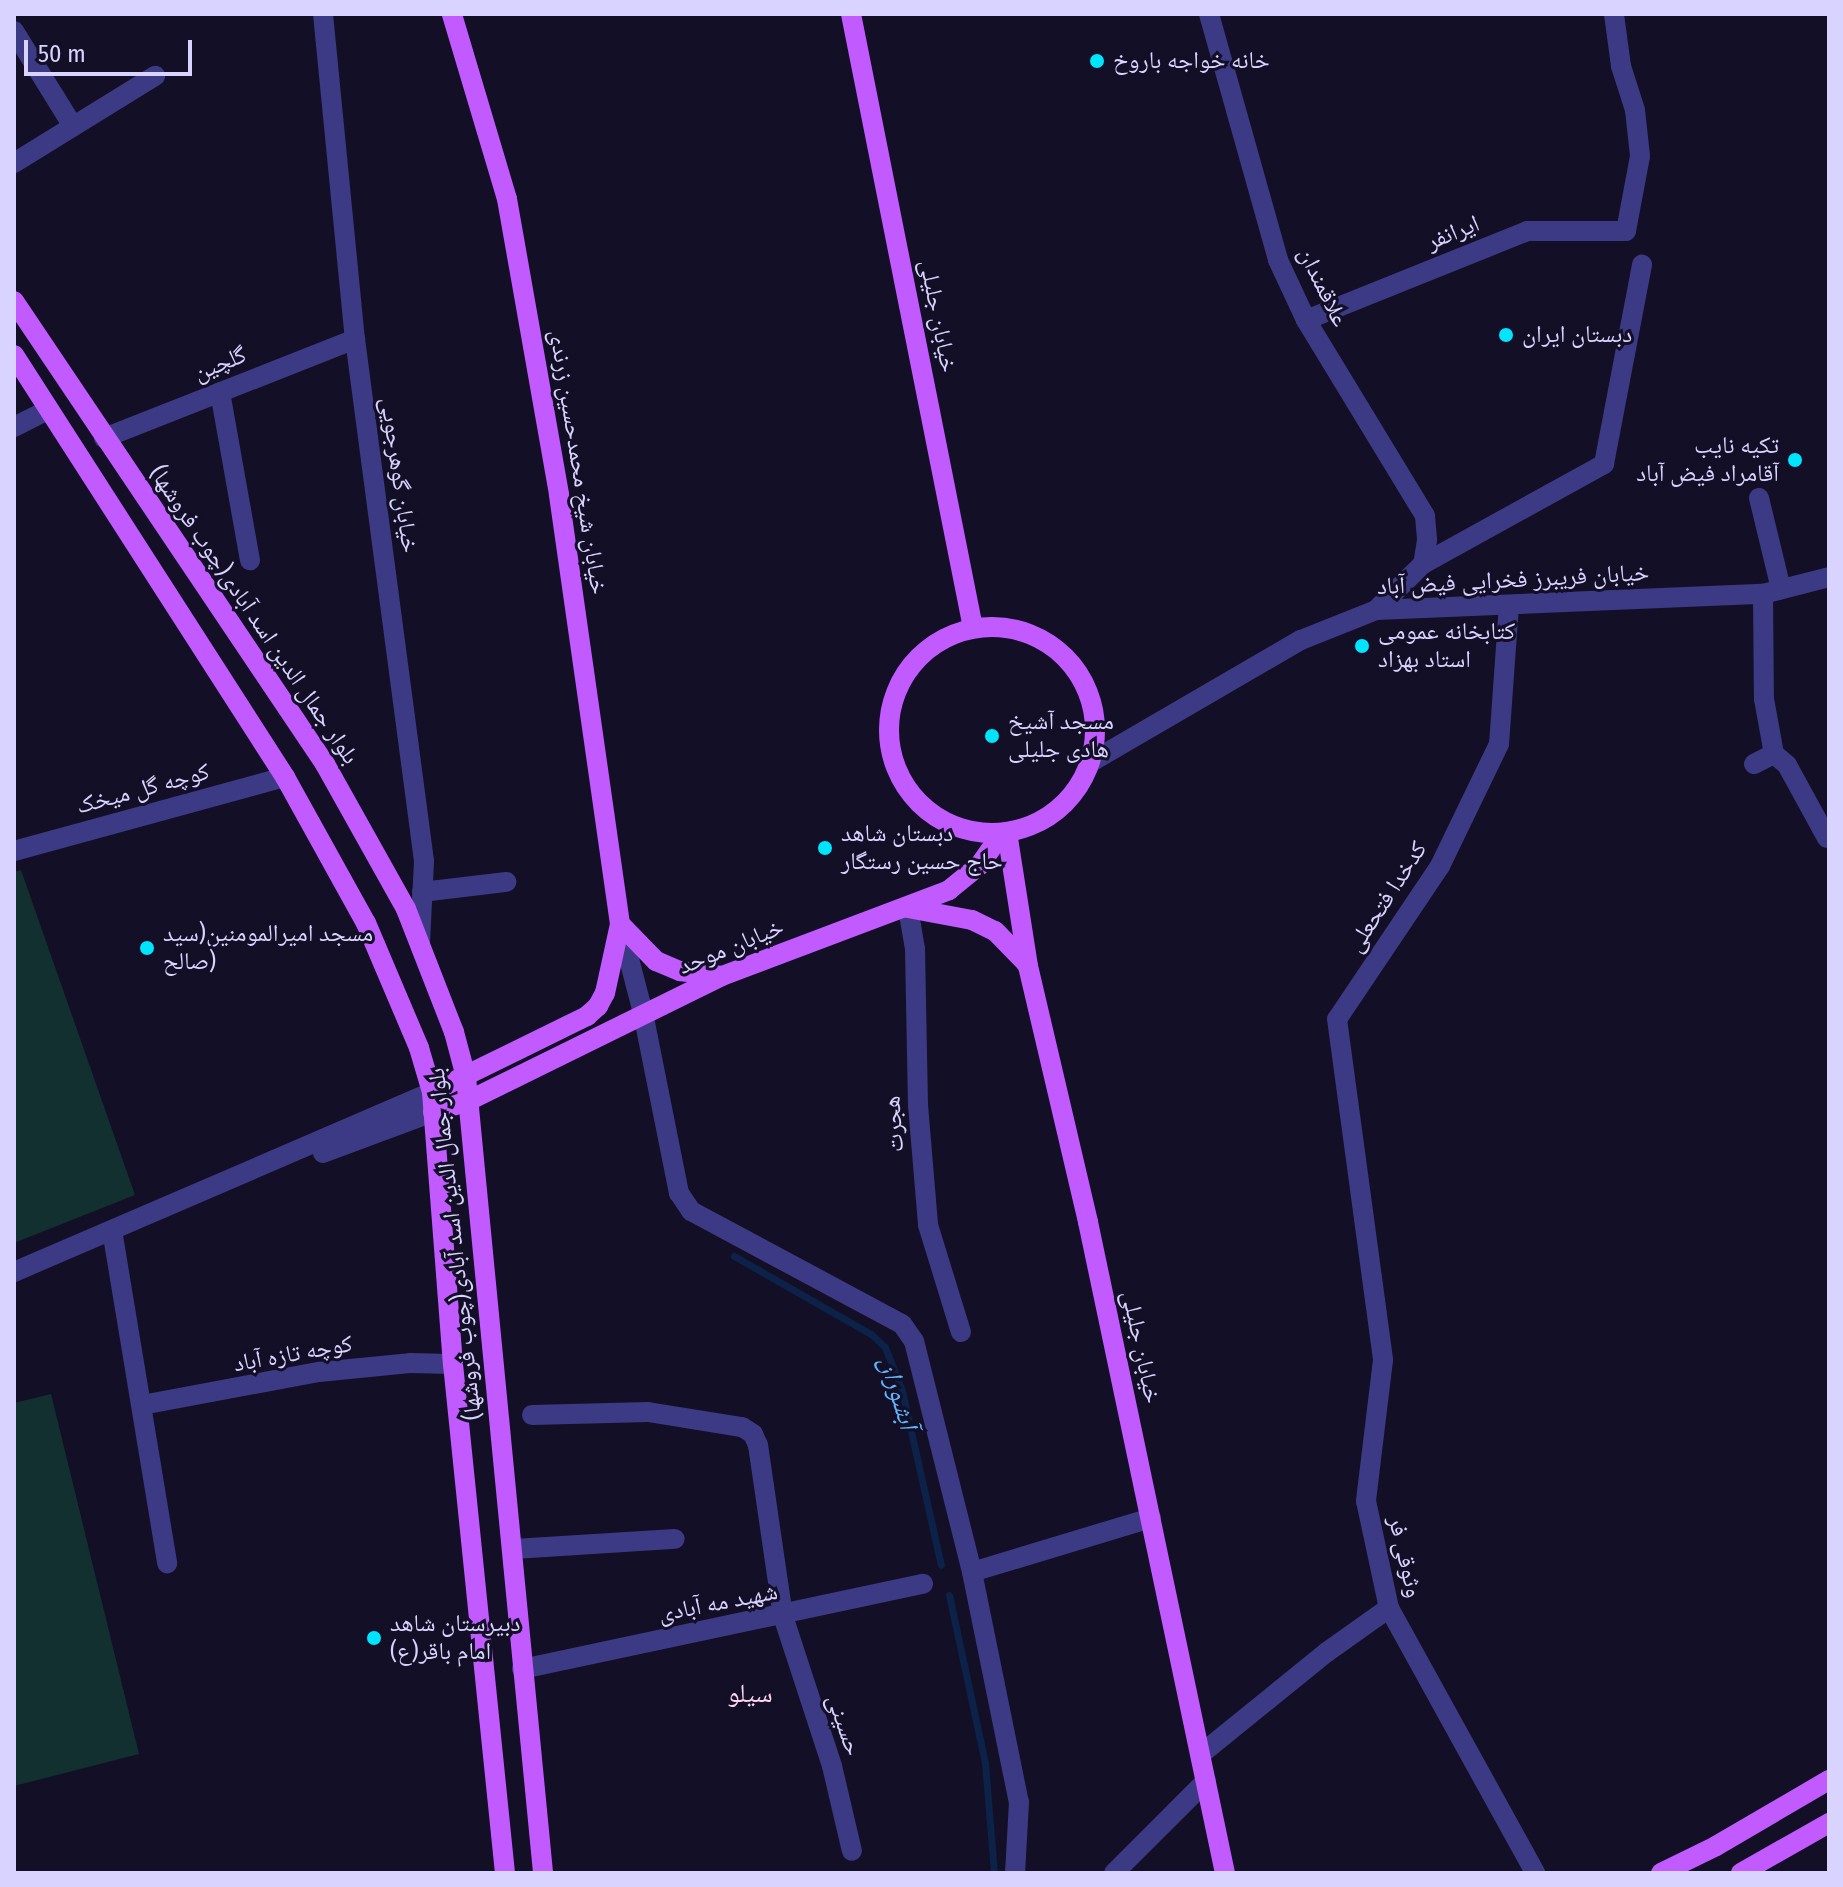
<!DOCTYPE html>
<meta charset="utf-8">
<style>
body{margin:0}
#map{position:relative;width:1843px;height:1887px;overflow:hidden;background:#130f26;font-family:"Fira Sans Condensed","Noto Naskh Arabic",sans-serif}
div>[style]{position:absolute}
.green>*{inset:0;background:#12302f}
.stream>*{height:7px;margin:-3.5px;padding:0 3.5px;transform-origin:3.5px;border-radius:3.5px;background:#0c2248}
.minor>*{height:20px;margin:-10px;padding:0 10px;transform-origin:10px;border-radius:10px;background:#3d3a85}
.major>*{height:20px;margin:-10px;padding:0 10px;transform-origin:10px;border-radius:10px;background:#c25bff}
.major>.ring{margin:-10px;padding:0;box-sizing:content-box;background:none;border:20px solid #c25bff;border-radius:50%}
.dots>*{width:22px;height:22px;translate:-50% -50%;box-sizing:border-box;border:4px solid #130f26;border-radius:50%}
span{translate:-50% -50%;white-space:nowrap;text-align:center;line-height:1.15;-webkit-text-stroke:6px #130f26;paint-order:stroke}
.poi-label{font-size:24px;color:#d9d4ff}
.left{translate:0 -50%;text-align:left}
.right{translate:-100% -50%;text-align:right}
.street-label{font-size:24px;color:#d9d4ff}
.water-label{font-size:26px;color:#62b6ff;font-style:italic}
.neighbourhood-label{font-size:26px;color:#ffd6f0}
.frame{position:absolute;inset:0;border:16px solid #d9d4ff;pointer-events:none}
.scale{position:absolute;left:24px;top:40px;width:168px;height:36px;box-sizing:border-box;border:4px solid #d9d4ff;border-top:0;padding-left:10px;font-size:24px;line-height:28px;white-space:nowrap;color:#d9d4ff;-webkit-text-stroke:6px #130f26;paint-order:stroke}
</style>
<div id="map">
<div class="green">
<i style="clip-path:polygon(21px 870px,135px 1195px,14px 1243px,14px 872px)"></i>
<i style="clip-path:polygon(51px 1394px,139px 1754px,14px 1786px,14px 1403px)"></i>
</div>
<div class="stream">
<i style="left:734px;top:1256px;width:158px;rotate:29.7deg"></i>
<i style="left:871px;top:1334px;width:19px;rotate:43deg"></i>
<i style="left:885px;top:1347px;width:47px;rotate:68.9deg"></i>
<i style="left:902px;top:1391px;width:178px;rotate:77.4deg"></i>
<i style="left:949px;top:1595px;width:172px;rotate:77.9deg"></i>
<i style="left:985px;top:1763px;width:110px;rotate:85.3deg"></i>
</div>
<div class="minor">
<i style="left:323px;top:14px;width:327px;rotate:84.4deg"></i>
<i style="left:355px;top:339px;width:527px;rotate:82.47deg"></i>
<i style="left:424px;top:861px;width:81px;rotate:92.8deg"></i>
<i style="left:1209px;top:14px;width:255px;rotate:74.3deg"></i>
<i style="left:1278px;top:260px;width:66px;rotate:65deg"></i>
<i style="left:1306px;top:320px;width:229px;rotate:58.7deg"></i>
<i style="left:1425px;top:516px;width:24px;rotate:85deg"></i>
<i style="left:1427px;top:540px;width:24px;rotate:99deg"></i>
<i style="left:14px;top:31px;width:112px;rotate:58.2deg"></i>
<i style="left:14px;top:163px;width:166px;rotate:-31.7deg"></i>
<i style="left:1306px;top:320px;width:238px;rotate:-21.9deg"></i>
<i style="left:1527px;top:231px;width:99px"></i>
<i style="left:1626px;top:231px;width:76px;rotate:-79.4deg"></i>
<i style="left:1640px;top:156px;width:46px;rotate:-96.2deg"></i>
<i style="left:1635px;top:110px;width:46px;rotate:-107.7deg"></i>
<i style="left:1621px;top:66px;width:52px;rotate:-97.7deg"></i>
<i style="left:220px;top:392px;width:171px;rotate:79.9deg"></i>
<i style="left:14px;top:427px;width:39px;rotate:-27deg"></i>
<i style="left:104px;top:438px;width:270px;rotate:-21.5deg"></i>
<i style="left:1759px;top:498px;width:94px;rotate:76.4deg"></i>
<i style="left:1763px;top:594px;width:105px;rotate:89.5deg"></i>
<i style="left:1764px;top:699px;width:56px;rotate:79.7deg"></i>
<i style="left:1774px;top:754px;width:17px;rotate:40deg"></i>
<i style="left:1787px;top:765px;width:83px;rotate:61.3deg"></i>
<i style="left:1509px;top:605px;width:139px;rotate:94.1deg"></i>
<i style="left:1499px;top:744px;width:136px;rotate:115.8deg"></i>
<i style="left:1440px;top:866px;width:184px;rotate:123.9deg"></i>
<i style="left:1337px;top:1019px;width:344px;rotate:82.3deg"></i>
<i style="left:1383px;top:1360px;width:142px;rotate:96.9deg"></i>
<i style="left:1366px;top:1501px;width:109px;rotate:77.9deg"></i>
<i style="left:1389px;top:1608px;width:303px;rotate:61.1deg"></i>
<i style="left:1376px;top:610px;width:66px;rotate:-44.4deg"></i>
<i style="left:1423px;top:564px;width:207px;rotate:-28.9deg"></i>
<i style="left:1604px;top:464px;width:203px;rotate:-79.2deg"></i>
<i style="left:1091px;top:762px;width:243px;rotate:-30.2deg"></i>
<i style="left:1301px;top:640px;width:81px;rotate:-21.8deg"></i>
<i style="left:1376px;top:610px;width:387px;rotate:-2.4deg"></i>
<i style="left:1763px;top:594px;width:68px;rotate:-14.4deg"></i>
<i style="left:1754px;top:764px;width:22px;rotate:-27deg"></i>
<i style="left:14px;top:851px;width:281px;rotate:-15.3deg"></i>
<i style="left:422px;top:892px;width:85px;rotate:-6.8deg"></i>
<i style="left:908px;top:908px;width:42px;rotate:80.3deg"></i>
<i style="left:915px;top:949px;width:156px;rotate:88.9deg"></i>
<i style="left:918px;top:1105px;width:120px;rotate:85.2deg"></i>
<i style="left:928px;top:1225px;width:112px;rotate:72.9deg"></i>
<i style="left:620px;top:924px;width:92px;rotate:75.5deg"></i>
<i style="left:643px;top:1013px;width:184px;rotate:78.7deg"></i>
<i style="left:679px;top:1193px;width:22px;rotate:56deg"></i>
<i style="left:691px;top:1211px;width:239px;rotate:28.2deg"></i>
<i style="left:902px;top:1324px;width:21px;rotate:55deg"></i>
<i style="left:914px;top:1341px;width:238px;rotate:75.9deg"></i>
<i style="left:972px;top:1572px;width:235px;rotate:78.5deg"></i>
<i style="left:1019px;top:1802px;width:71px;rotate:93.2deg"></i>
<i style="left:323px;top:1153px;width:117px;rotate:-20.4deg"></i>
<i style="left:112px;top:1230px;width:338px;rotate:80.6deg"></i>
<i style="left:14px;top:1272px;width:455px;rotate:-23.3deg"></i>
<i style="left:142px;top:1405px;width:180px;rotate:-10.6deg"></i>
<i style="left:319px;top:1372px;width:91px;rotate:-5.6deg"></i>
<i style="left:410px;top:1363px;width:43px;rotate:1.3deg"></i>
<i style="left:532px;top:1415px;width:116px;rotate:-1.5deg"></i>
<i style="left:648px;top:1412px;width:95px;rotate:9.1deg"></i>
<i style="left:742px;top:1427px;width:13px;rotate:32deg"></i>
<i style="left:753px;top:1434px;width:12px;rotate:66deg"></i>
<i style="left:758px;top:1445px;width:173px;rotate:81.7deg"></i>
<i style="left:783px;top:1616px;width:158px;rotate:71.9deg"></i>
<i style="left:832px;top:1766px;width:87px;rotate:76.8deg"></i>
<i style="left:514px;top:1549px;width:161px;rotate:-3.6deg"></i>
<i style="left:972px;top:1572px;width:187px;rotate:-16.8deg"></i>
<i style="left:522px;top:1669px;width:410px;rotate:-12deg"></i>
<i style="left:1201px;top:1754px;width:162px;rotate:-39deg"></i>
<i style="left:1327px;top:1652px;width:76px;rotate:-35.4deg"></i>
<i style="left:1114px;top:1873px;width:130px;rotate:-45deg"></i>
</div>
<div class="major">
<i style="left:851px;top:14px;width:626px;rotate:78.76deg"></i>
<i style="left:14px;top:301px;width:558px;rotate:56.11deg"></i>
<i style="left:325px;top:764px;width:166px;rotate:60.8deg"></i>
<i style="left:406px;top:909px;width:132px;rotate:68.7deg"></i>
<i style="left:454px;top:1032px;width:47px;rotate:75.1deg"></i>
<i style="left:466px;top:1077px;width:800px;rotate:84.47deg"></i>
<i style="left:14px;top:355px;width:502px;rotate:57.29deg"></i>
<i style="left:285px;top:777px;width:167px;rotate:61deg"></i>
<i style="left:366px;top:923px;width:136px;rotate:67deg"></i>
<i style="left:419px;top:1048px;width:46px;rotate:73.5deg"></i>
<i style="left:432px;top:1092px;width:273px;rotate:85.6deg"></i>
<i style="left:453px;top:1364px;width:512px;rotate:84.17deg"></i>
<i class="ring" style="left:889px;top:627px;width:186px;height:186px"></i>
<i style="left:1007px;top:832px;width:136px;rotate:81.1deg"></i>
<i style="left:1028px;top:966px;width:263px;rotate:76.8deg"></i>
<i style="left:1088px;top:1222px;width:665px;rotate:78.12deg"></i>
<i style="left:908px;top:908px;width:65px;rotate:10.6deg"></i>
<i style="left:972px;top:920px;width:25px;rotate:26deg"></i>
<i style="left:995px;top:931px;width:45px;rotate:45.9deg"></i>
<i style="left:620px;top:924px;width:52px;rotate:45.8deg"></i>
<i style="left:656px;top:961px;width:26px;rotate:23deg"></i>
<i style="left:680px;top:971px;width:42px;rotate:6.8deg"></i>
<i style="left:432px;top:1092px;width:173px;rotate:-26.1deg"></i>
<i style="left:587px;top:1016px;width:15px;rotate:-42deg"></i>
<i style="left:598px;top:1006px;width:15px;rotate:-62deg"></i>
<i style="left:605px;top:993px;width:71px;rotate:-77.7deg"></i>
<i style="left:620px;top:924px;width:434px;rotate:-98.1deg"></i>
<i style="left:559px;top:494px;width:300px;rotate:-100deg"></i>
<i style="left:507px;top:199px;width:193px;rotate:-106.6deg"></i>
<i style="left:433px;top:1112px;width:37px;rotate:-17deg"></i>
<i style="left:468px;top:1101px;width:283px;rotate:-26.2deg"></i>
<i style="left:722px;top:976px;width:243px;rotate:-20.7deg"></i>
<i style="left:949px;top:890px;width:38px;rotate:-39deg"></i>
<i style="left:979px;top:866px;width:40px;rotate:-55.1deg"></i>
<i style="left:1661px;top:1873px;width:61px;rotate:-26.1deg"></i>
<i style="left:1716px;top:1846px;width:131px;rotate:-30.3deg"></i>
<i style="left:1741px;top:1873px;width:101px;rotate:-29.6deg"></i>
</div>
<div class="dots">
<i style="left:1097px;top:61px;background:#00e5ff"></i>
<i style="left:1506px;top:335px;background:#00e5ff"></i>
<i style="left:1795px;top:460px;background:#00e5ff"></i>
<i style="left:1362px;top:646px;background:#00e5ff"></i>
<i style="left:992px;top:736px;background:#00e5ff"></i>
<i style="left:825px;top:848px;background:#00e5ff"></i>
<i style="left:147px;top:948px;background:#00e5ff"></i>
<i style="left:374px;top:1638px;background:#00e5ff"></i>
</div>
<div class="poi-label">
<span class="left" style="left:1113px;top:61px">خانه خواجه باروخ</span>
<span class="left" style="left:1522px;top:335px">دبستان ایران</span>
<span class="right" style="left:1779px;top:460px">تکیه نایب<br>آقامراد فیض آباد</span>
<span class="left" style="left:1378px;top:646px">کتابخانه عمومی<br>استاد بهزاد</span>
<span class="left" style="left:1008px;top:736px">مسجد آشیخ<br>هادی جلیلی</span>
<span class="left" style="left:841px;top:848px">دبستان شاهد<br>حاج حسین رستگار</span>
<span class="left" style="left:163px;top:948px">مسجد امیرالمومنین(سید<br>صالح)</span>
<span class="left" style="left:390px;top:1638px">دبیرستان شاهد<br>امام باقر(ع)</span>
</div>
<div class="street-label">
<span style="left:1453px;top:233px;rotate:-22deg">ایرانفر</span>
<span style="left:1323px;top:287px;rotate:64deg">علاقمندان</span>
<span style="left:938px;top:316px;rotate:79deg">خیابان جلیلی</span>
<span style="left:220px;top:364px;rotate:-22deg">گلچین</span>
<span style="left:578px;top:462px;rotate:81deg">خیابان شیخ محمدحسین زرندی</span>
<span style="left:399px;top:475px;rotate:82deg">خیابان گوهرجویی</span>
<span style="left:1513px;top:580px;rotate:-3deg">خیابان فریبرز فخرایی فیض آباد</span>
<span style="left:254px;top:615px;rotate:56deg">بلوار جمال الدین اسد آبادی(چوب فروشها)</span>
<span style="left:143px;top:789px;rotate:-15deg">کوچه گل میخک</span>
<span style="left:1387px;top:897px;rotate:-57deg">کدخدا فتحعلی</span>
<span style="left:731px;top:947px;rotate:-22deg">خیابان موحد</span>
<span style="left:894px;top:1124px;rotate:-94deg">هجرت</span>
<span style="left:455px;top:1244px;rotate:-96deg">بلوار جمال الدین اسد آبادی(چوب فروشها)</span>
<span style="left:1141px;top:1347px;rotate:78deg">خیابان جلیلی</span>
<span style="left:293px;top:1354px;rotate:-10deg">کوچه تازه آباد</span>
<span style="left:1405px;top:1557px;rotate:77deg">وثوقی فر</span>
<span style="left:718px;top:1603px;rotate:-11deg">شهید مه آبادی</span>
<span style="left:844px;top:1725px;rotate:71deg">حسینی</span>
</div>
<div class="water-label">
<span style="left:898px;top:1393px;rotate:73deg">آبشوران</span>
</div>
<div class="neighbourhood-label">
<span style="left:750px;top:1694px">سیلو</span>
</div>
<div class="frame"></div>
<div class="scale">50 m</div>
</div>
